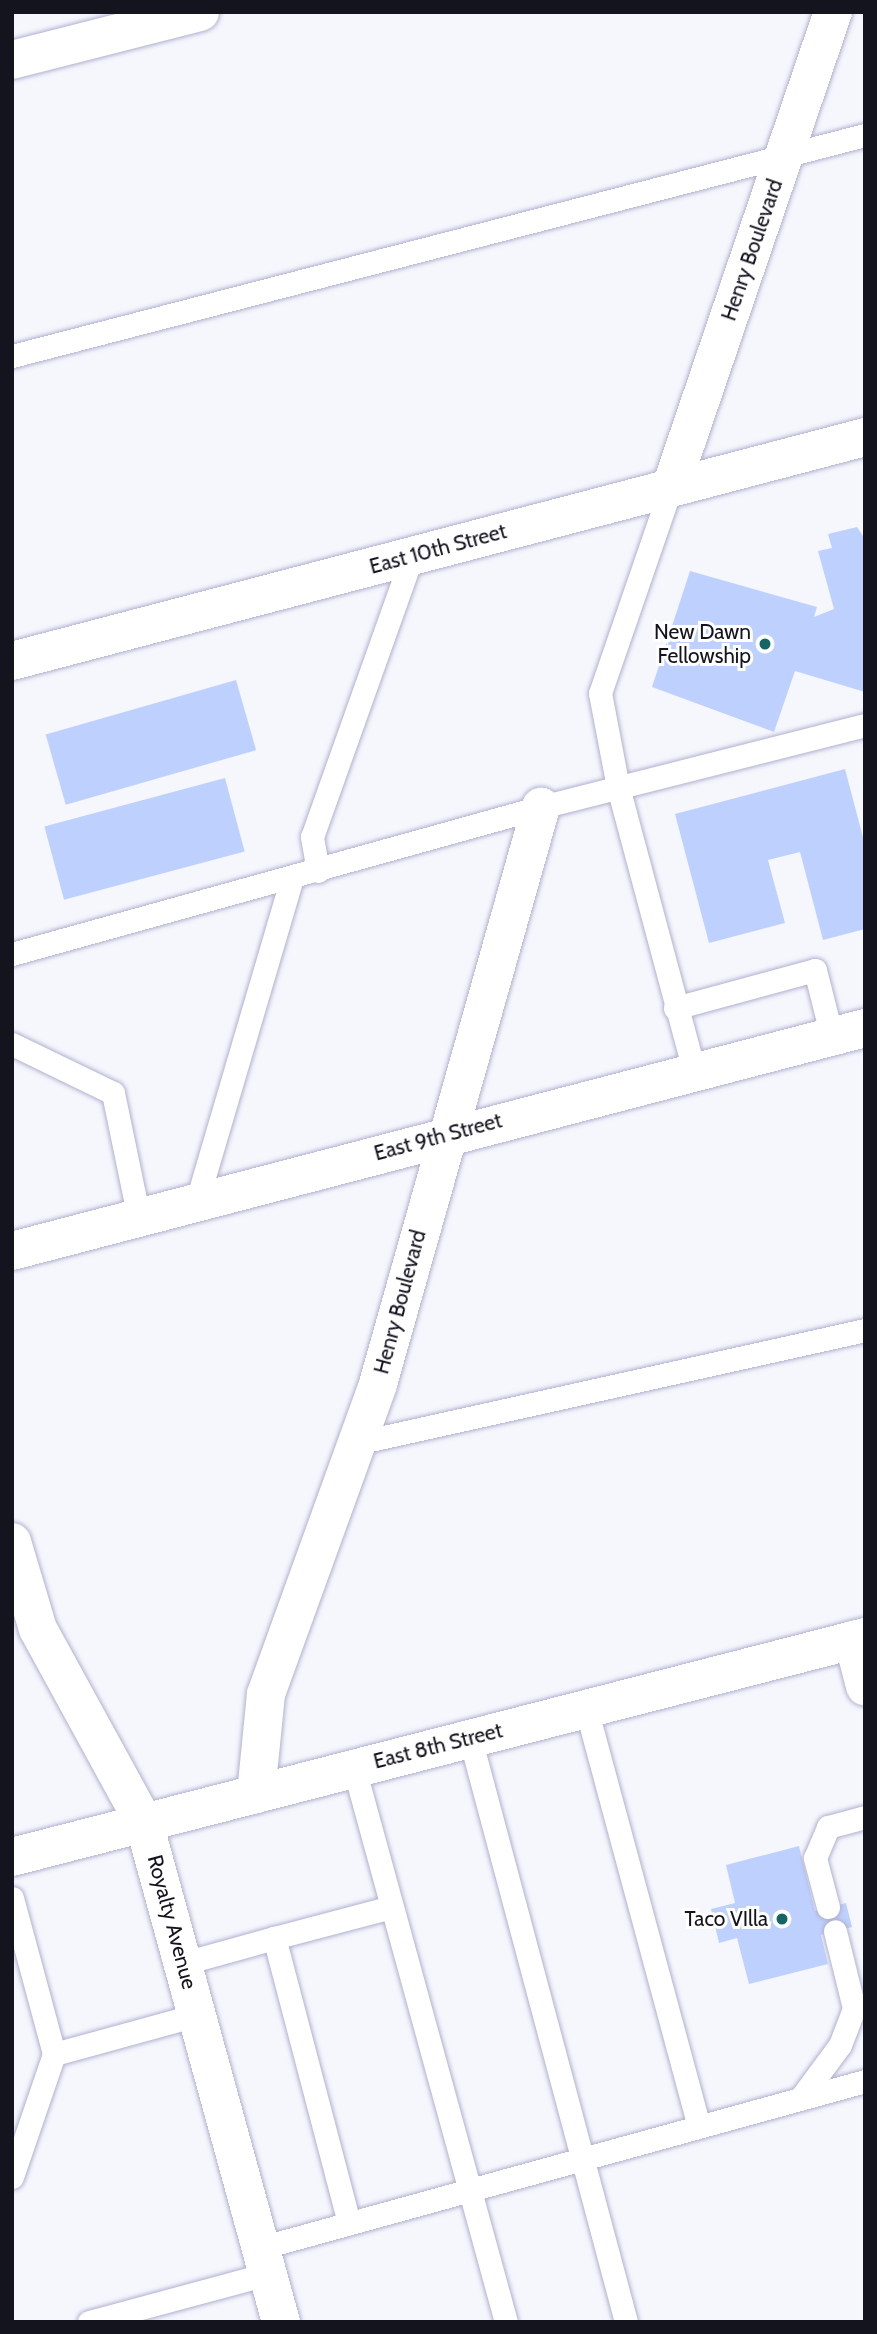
<!DOCTYPE html>
<style>
body{margin:0}
#map{position:relative;width:877px;height:2334px;overflow:hidden;background:#f6f6fd;font-family:Cabin,sans-serif}
div>[style]{position:absolute}
.building>*{inset:0;background:#bed1fe;transform-origin:0 0}
.roads{filter:drop-shadow(0 0 2px #b0b0d0) drop-shadow(0 0 2px #b0b0d0)}
.service>*{height:23px;margin:-11.5px;padding:0 11.5px;transform-origin:11.5px;border-radius:11.5px;background:#fff}
.minor>*{height:38px;margin:-19px;padding:0 19px;transform-origin:19px;border-radius:19px;background:#fff}
.secondary>*{height:38px;margin:-19px;padding:0 19px;transform-origin:19px;border-radius:19px;background:#fff}
.dots>*{width:19px;height:19px;translate:-50% -50%;box-sizing:border-box;border:4px solid #fff;border-radius:50%}
span{translate:-50% -50%;white-space:nowrap;text-align:center;line-height:1.15;-webkit-text-stroke:6px #fff;paint-order:stroke}
.street-label{font-size:21px;color:#14141f}
.poi-label{font-size:21px;color:#14141f}
.right{translate:-100% -50%;text-align:right}
.frame{position:absolute;inset:0;border:14px solid #14141f;pointer-events:none}
</style>
<div id="map">
<div class="building">
<i style="clip-path:polygon(857px 527px,865px 539px,865px 692px,795px 671px,774px 732px,652px 687px,690px 571px,817px 607px,814px 617px,834px 609px,818px 551px,832px 548px,828px 534px)"></i>
<i style="left:236px;top:680px;width:73px;height:198px;rotate:74deg"></i>
<i style="clip-path:polygon(845px 769px,865px 845px,865px 929px,823px 940px,800px 852px,768px 860px,785px 923px,709px 943px,675px 814px)"></i>
<i style="left:225px;top:778px;width:76px;height:187px;rotate:75deg"></i>
<i style="clip-path:polygon(799px 1846px,815px 1911px,846px 1903px,852px 1927px,821px 1935px,828px 1964px,749px 1984px,737px 1938px,719px 1943px,711px 1909px,735px 1903px,726px 1865px)"></i>
</div>
<div class="roads">
<div class="service">
<i style="left:12px;top:356px;width:881px;rotate:-14.53deg"></i>
<i style="left:671px;top:487px;width:218px;rotate:109deg"></i>
<i style="left:600px;top:693px;width:96px;rotate:79.2deg"></i>
<i style="left:618px;top:787px;width:294px;rotate:75deg"></i>
<i style="left:318px;top:871px;width:35px;rotate:-100deg"></i>
<i style="left:312px;top:837px;width:298px;rotate:-70.4deg"></i>
<i style="left:12px;top:954px;width:549px;rotate:-15.53deg"></i>
<i style="left:541px;top:807px;width:334px;rotate:-14.2deg"></i>
<i style="left:675px;top:1008px;width:145px;rotate:-15.2deg"></i>
<i style="left:815px;top:970px;width:69px;rotate:75.8deg"></i>
<i style="left:12px;top:1044px;width:112px;rotate:25.9deg"></i>
<i style="left:113px;top:1093px;width:128px;rotate:78.3deg"></i>
<i style="left:196px;top:1204px;width:341px;rotate:-73.6deg"></i>
<i style="left:357px;top:1443px;width:520px;rotate:-12.54deg"></i>
<i style="left:586px;top:1708px;width:433px;rotate:74.9deg"></i>
<i style="left:470px;top:1738px;width:604px;rotate:75.04deg"></i>
<i style="left:354px;top:1768px;width:574px;rotate:74.66deg"></i>
<i style="left:12px;top:1898px;width:162px;rotate:74.9deg"></i>
<i style="left:54px;top:2054px;width:130px;rotate:108.9deg"></i>
<i style="left:828px;top:1907px;width:51px;rotate:-104.9deg"></i>
<i style="left:815px;top:1858px;width:34px;rotate:-67deg"></i>
<i style="left:828px;top:1827px;width:38px;rotate:-15deg"></i>
<i style="left:184px;top:1963px;width:93px;rotate:-15.5deg"></i>
<i style="left:54px;top:2054px;width:148px;rotate:-15.3deg"></i>
<i style="left:800px;top:2099px;width:67px;rotate:-53.5deg"></i>
<i style="left:840px;top:2045px;width:40px;rotate:-69deg"></i>
<i style="left:854px;top:2008px;width:79px;rotate:-103.9deg"></i>
<i style="left:349px;top:2223px;width:295px;rotate:-104.7deg"></i>
<i style="left:274px;top:1938px;width:121px;rotate:-14.8deg"></i>
<i style="left:260px;top:2248px;width:628px;rotate:-15.43deg"></i>
<i style="left:89px;top:2322px;width:184px;rotate:-15.1deg"></i>
</div>
<div class="minor">
<i style="left:12px;top:60px;width:194px;rotate:-14.3deg"></i>
<i style="left:671px;top:487px;width:502px;rotate:-71.17deg"></i>
<i style="left:12px;top:661px;width:882px;rotate:-14.71deg"></i>
<i style="left:12px;top:1251px;width:882px;rotate:-14.65deg"></i>
<i style="left:12px;top:1542px;width:91px;rotate:73.4deg"></i>
<i style="left:38px;top:1629px;width:221px;rotate:61.3deg"></i>
<i style="left:144px;top:1823px;width:517px;rotate:74.65deg"></i>
<i style="left:853px;top:1640px;width:48px;rotate:75.4deg"></i>
<i style="left:256px;top:1794px;width:100px;rotate:-84.3deg"></i>
<i style="left:266px;top:1694px;width:330px;rotate:-70.1deg"></i>
<i style="left:378px;top:1384px;width:600px;rotate:-74.23deg"></i>
</div>
<div class="secondary">
<i style="left:12px;top:1857px;width:881px;rotate:-14.46deg"></i>
</div>
</div>
<div class="dots">
<i style="left:765px;top:644px;background:#166565"></i>
<i style="left:782px;top:1919px;background:#166565"></i>
</div>
<div class="street-label">
<span style="left:752px;top:250px;rotate:-71deg">Henry Boulevard</span>
<span style="left:438px;top:549px;rotate:-15deg">East 10th Street</span>
<span style="left:438px;top:1137px;rotate:-15deg">East 9th Street</span>
<span style="left:400px;top:1302px;rotate:-75deg">Henry Boulevard</span>
<span style="left:438px;top:1746px;rotate:-14deg">East 8th Street</span>
<span style="left:172px;top:1922px;rotate:75deg">Royalty Avenue</span>
</div>
<div class="poi-label">
<span class="right" style="left:751px;top:644px">New Dawn<br>Fellowship</span>
<span class="right" style="left:768px;top:1919px">Taco VIlla</span>
</div>
<div class="frame"></div>
</div>
